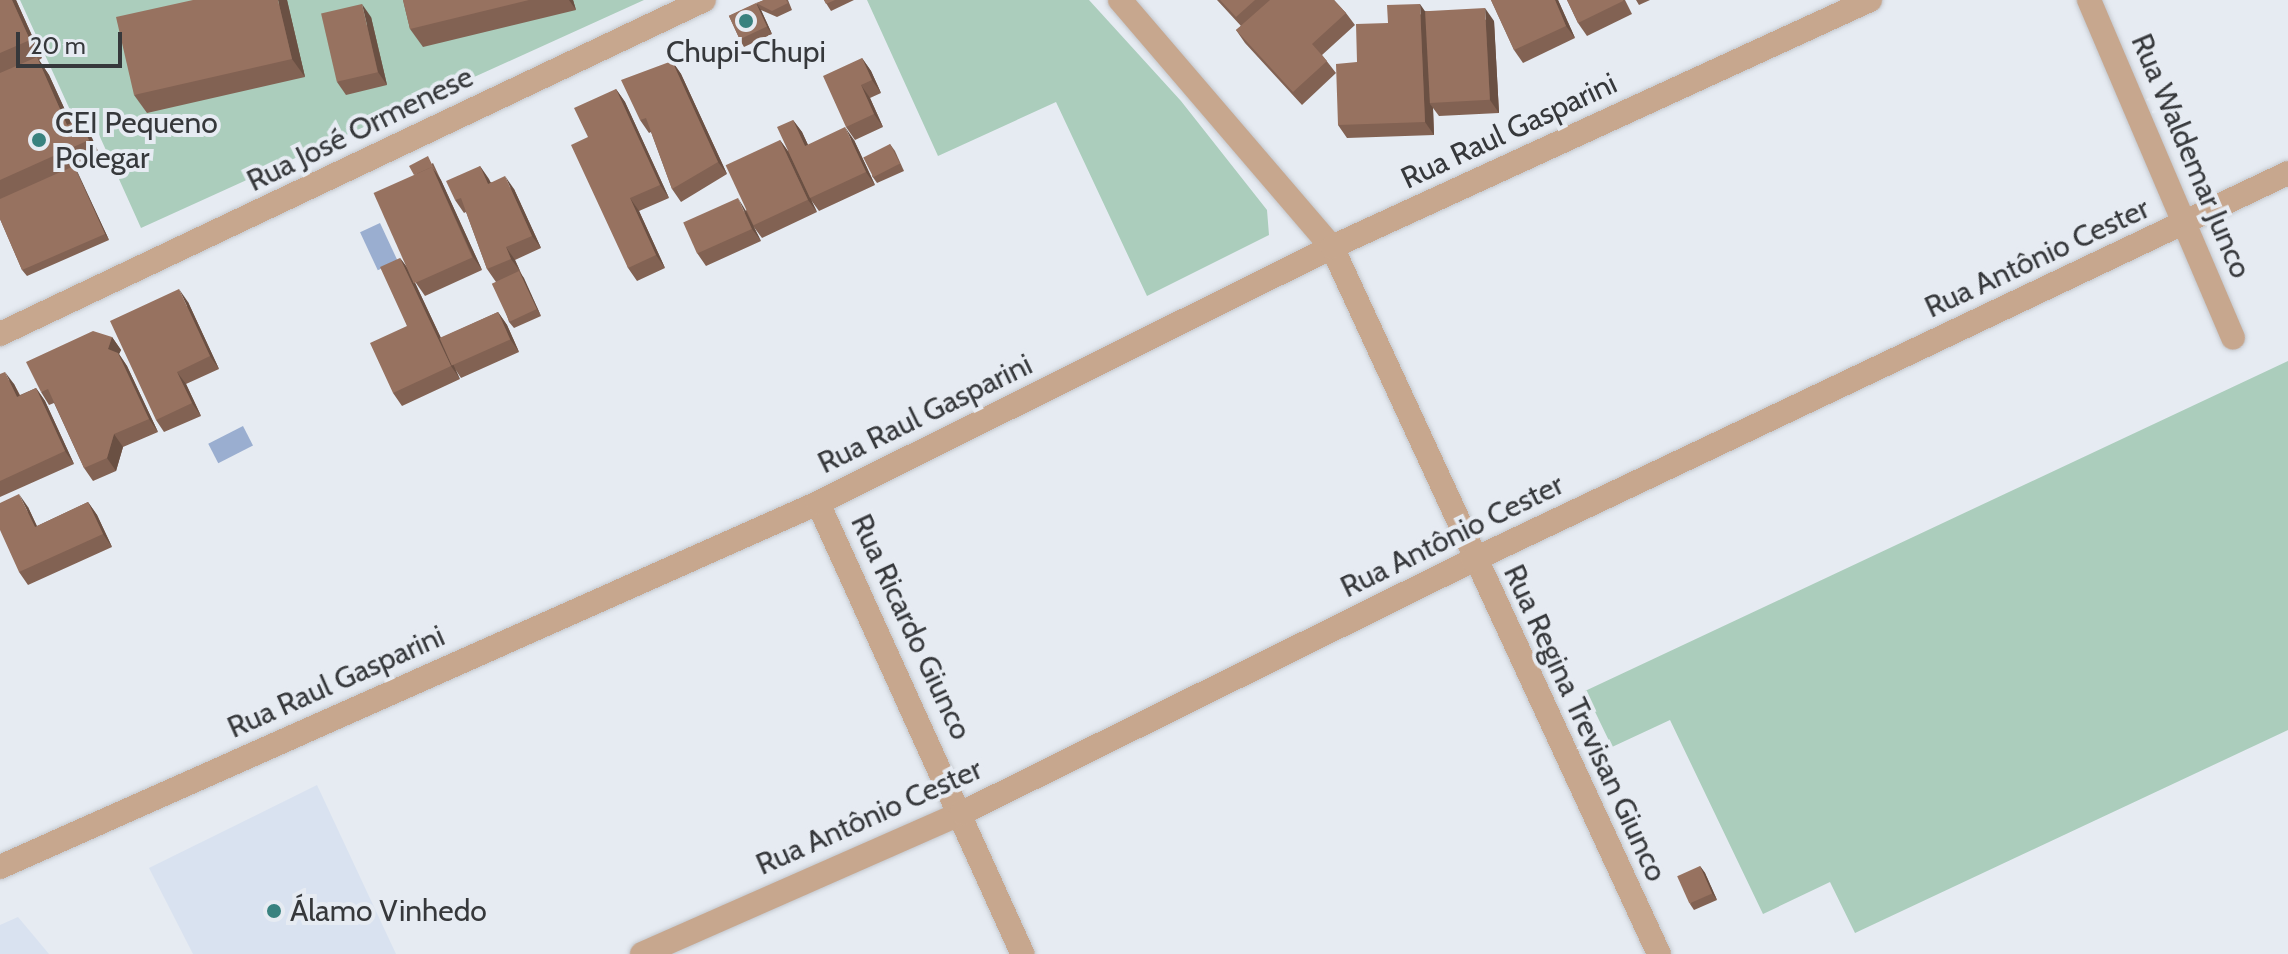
<!DOCTYPE html>
<meta charset="utf-8">
<style>
body{margin:0}
#map{position:relative;width:2288px;height:954px;overflow:hidden;background:#e6ebf2;font-family:Cabin,sans-serif}
div>[style]{position:absolute}
.built>*{inset:0;background:#d9e2f0}
.green>*{inset:0;background:#abcdbc}
.water>*{inset:0;background:#9aaed0;transform-origin:0 0}
.roads{filter:drop-shadow(0 0 2px #c3c7cd) drop-shadow(0 0 2px #c3c7cd)}
.street>*{height:24px;margin:-12px;padding:0 12px;transform-origin:12px;border-radius:12px;background:#c7a78e}
.wall>*{inset:0;background:#826253}
.shaded-wall>*{inset:0;background:#6a5043}
.building>*{inset:0;background:#977260;transform-origin:0 0}
.dots>*{width:22px;height:22px;translate:-50% -50%;box-sizing:border-box;border:4px solid #e6ebf2;border-radius:50%}
span{translate:-50% -50%;white-space:nowrap;text-align:center;line-height:1.15;-webkit-text-stroke:8px #e6ebf2;paint-order:stroke}
.poi-label{font-size:30px;color:#36383b}
.left{translate:0 -50%;text-align:left}
.street-label{font-size:30px;color:#36383b}
.scale{position:absolute;left:16px;top:32px;width:106px;height:36px;box-sizing:border-box;border:4px solid #36383b;border-top:0;padding-left:10px;font-size:24px;line-height:28px;white-space:nowrap;color:#36383b;-webkit-text-stroke:6px #e6ebf2;paint-order:stroke}
</style>
<div id="map">
<div class="built">
<i style="clip-path:polygon(317px 785px,396px 954px,193px 954px,149px 868px)"></i>
<i style="clip-path:polygon(18px 917px,49px 954px,0 954px,0 925px)"></i>
</div>
<div class="green">
<i style="clip-path:polygon(20px 0,644px 0,141px 228px,96px 128px,81px 134px)"></i>
<i style="clip-path:polygon(867px 0,1089px 0,1181px 101px,1267px 210px,1269px 235px,1147px 296px,1056px 102px,938px 156px)"></i>
<i style="clip-path:polygon(2288px 361px,2288px 730px,1855px 933px,1830px 882px,1763px 914px,1670px 720px,1612px 747px,1585px 691px)"></i>
</div>
<div class="water">
<i style="left:380px;top:223px;width:42px;height:22px;rotate:65deg"></i>
<i style="left:243px;top:426px;width:22px;height:39px;rotate:63deg"></i>
</div>
<div class="roads">
<div class="street">
<i style="left:1120px;top:0;width:326px;rotate:49.4deg"></i>
<i style="left:1332px;top:247px;width:779px;rotate:65.18deg"></i>
<i style="left:2089px;top:0;width:367px;rotate:66.9deg"></i>
<i style="left:0;top:334px;width:779px;rotate:-25.38deg"></i>
<i style="left:818px;top:503px;width:495px;rotate:65.6deg"></i>
<i style="left:0;top:867px;width:895px;rotate:-23.99deg"></i>
<i style="left:818px;top:503px;width:574px;rotate:-26.48deg"></i>
<i style="left:1332px;top:247px;width:592px;rotate:-24.66deg"></i>
<i style="left:642px;top:954px;width:350px;rotate:-23.8deg"></i>
<i style="left:962px;top:813px;width:570px;rotate:-26.34deg"></i>
<i style="left:1473px;top:560px;width:902px;rotate:-25.4deg"></i>
</div>
</div>
<div class="wall">
<i style="clip-path:polygon(0 0,16px 0,42px 58px,39px 60px,49px 75px,71px 123px,79px 120px,92px 138px,101px 158px,76px 170px,109px 240px,27px 276px,22px 270px,0 219px)"></i>
<i style="clip-path:polygon(287px 0,305px 77px,147px 113px,134px 95px)"></i>
<i style="clip-path:polygon(403px 0,573px 0,576px 10px,423px 47px,410px 29px)"></i>
<i style="clip-path:polygon(764px 0,788px 0,792px 10px,777px 17px,761px 10px,772px 34px,744px 47px,740px 40px,729px 16px)"></i>
<i style="clip-path:polygon(824px 0,854px 0,831px 11px)"></i>
<i style="clip-path:polygon(1217px 0,1334px 0,1346px 13px,1355px 25px,1322px 55px,1336px 73px,1302px 105px,1245px 43px,1236px 30px,1241px 26px)"></i>
<i style="clip-path:polygon(1491px 0,1558px 0,1575px 38px,1523px 63px,1514px 50px)"></i>
<i style="clip-path:polygon(1567px 0,1625px 0,1632px 14px,1587px 36px,1578px 23px)"></i>
<i style="clip-path:polygon(1636px 0,1650px 0,1639px 5px)"></i>
<i style="clip-path:polygon(1425px 11px,1494px 21px,1499px 113px,1439px 116px,1433px 108px,1434px 135px,1347px 138px,1338px 125px,1357px 62px)"></i>
<i style="clip-path:polygon(371px 17px,387px 85px,346px 95px,337px 82px)"></i>
<i style="clip-path:polygon(862px 58px,871px 71px,881px 93px,870px 98px,883px 127px,855px 140px,846px 127px)"></i>
<i style="clip-path:polygon(672px 61px,681px 74px,727px 174px,681px 202px,672px 189px,651px 132px,649px 133px,640px 120px)"></i>
<i style="clip-path:polygon(616px 89px,625px 102px,669px 198px,639px 211px,665px 268px,637px 281px,628px 268px,588px 137px)"></i>
<i style="clip-path:polygon(793px 120px,802px 132px,808px 145px,854px 140px,875px 185px,819px 211px,811px 200px,817px 212px,762px 238px,753px 226px,761px 241px,706px 266px,697px 253px,746px 211px,780px 140px,788px 151px)"></i>
<i style="clip-path:polygon(890px 144px,895px 151px,904px 171px,877px 183px,872px 176px)"></i>
<i style="clip-path:polygon(433px 163px,482px 270px,425px 296px,416px 283px,414px 175px)"></i>
<i style="clip-path:polygon(480px 166px,490px 182px,514px 189px,541px 248px,515px 260px,541px 316px,514px 328px,509px 322px,496px 282px,487px 269px,466px 212px,464px 213px,455px 200px)"></i>
<i style="clip-path:polygon(400px 258px,409px 270px,441px 338px,498px 312px,507px 325px,519px 352px,461px 378px,455px 369px,460px 379px,402px 406px,393px 393px,407px 326px)"></i>
<i style="clip-path:polygon(188px 302px,219px 369px,186px 384px,201px 416px,164px 432px,156px 420px)"></i>
<i style="clip-path:polygon(112px 337px,121px 350px,119px 354px,127px 366px,158px 432px,123px 447px,116px 471px,93px 481px,84px 468px,54px 403px,49px 405px,41px 392px)"></i>
<i style="clip-path:polygon(0 374px,14px 384px,20px 395px,36px 388px,45px 401px,74px 464px,0 497px)"></i>
<i style="clip-path:polygon(88px 502px,97px 515px,112px 547px,28px 585px,19px 572px,28px 507px,37px 526px)"></i>
<i style="clip-path:polygon(1700px 866px,1705px 873px,1717px 900px,1694px 910px,1690px 904px)"></i>
</div>
<div class="shaded-wall">
<i style="clip-path:polygon(12px 0,16px 0,42px 58px,30px 40px)"></i>
<i style="clip-path:polygon(278px 0,287px 0,305px 77px,292px 59px)"></i>
<i style="clip-path:polygon(569px 0,573px 0,576px 10px)"></i>
<i style="clip-path:polygon(1555px 0,1558px 0,1575px 38px,1566px 26px)"></i>
<i style="clip-path:polygon(756px 3px,761px 10px,772px 34px,767px 27px)"></i>
<i style="clip-path:polygon(362px 4px,371px 17px,387px 85px,378px 72px)"></i>
<i style="clip-path:polygon(1420px 4px,1429px 17px,1430px 104px,1433px 108px,1434px 135px,1425px 122px)"></i>
<i style="clip-path:polygon(1485px 8px,1494px 21px,1499px 113px,1490px 100px)"></i>
<i style="clip-path:polygon(37px 57px,49px 75px,80px 143px,67px 125px)"></i>
<i style="clip-path:polygon(862px 58px,871px 71px,881px 93px,872px 80px)"></i>
<i style="clip-path:polygon(672px 61px,681px 74px,727px 174px,718px 162px)"></i>
<i style="clip-path:polygon(861px 85px,870px 98px,883px 127px,874px 114px)"></i>
<i style="clip-path:polygon(616px 89px,625px 102px,669px 198px,660px 185px)"></i>
<i style="clip-path:polygon(79px 120px,92px 138px,101px 158px,89px 140px)"></i>
<i style="clip-path:polygon(793px 120px,802px 132px,814px 158px,805px 146px)"></i>
<i style="clip-path:polygon(845px 127px,854px 140px,875px 185px,866px 172px)"></i>
<i style="clip-path:polygon(780px 140px,789px 153px,817px 212px,808px 200px)"></i>
<i style="clip-path:polygon(74px 166px,78px 173px,109px 240px,105px 234px)"></i>
<i style="clip-path:polygon(480px 166px,489px 179px,497px 196px,488px 184px)"></i>
<i style="clip-path:polygon(432px 167px,441px 180px,482px 270px,473px 257px)"></i>
<i style="clip-path:polygon(505px 176px,514px 189px,541px 248px,532px 236px)"></i>
<i style="clip-path:polygon(630px 198px,639px 211px,665px 268px,656px 255px)"></i>
<i style="clip-path:polygon(738px 198px,746px 211px,761px 241px,752px 229px)"></i>
<i style="clip-path:polygon(506px 247px,515px 260px,520px 271px,511px 259px)"></i>
<i style="clip-path:polygon(400px 258px,409px 270px,460px 379px,451px 366px)"></i>
<i style="clip-path:polygon(519px 271px,524px 278px,541px 316px,537px 309px)"></i>
<i style="clip-path:polygon(179px 289px,188px 302px,219px 369px,210px 356px)"></i>
<i style="clip-path:polygon(498px 312px,507px 325px,519px 352px,510px 339px)"></i>
<i style="clip-path:polygon(112px 337px,121px 350px,119px 354px,127px 366px,158px 432px,149px 419px,108px 349px)"></i>
<i style="clip-path:polygon(5px 372px,14px 384px,26px 409px,17px 397px)"></i>
<i style="clip-path:polygon(177px 372px,186px 384px,201px 416px,192px 403px)"></i>
<i style="clip-path:polygon(36px 388px,45px 401px,74px 464px,65px 451px)"></i>
<i style="clip-path:polygon(114px 434px,123px 447px,116px 471px,107px 458px)"></i>
<i style="clip-path:polygon(19px 494px,28px 507px,43px 540px,35px 527px)"></i>
<i style="clip-path:polygon(88px 502px,97px 515px,112px 547px,103px 534px)"></i>
<i style="clip-path:polygon(1700px 866px,1705px 873px,1717px 900px,1712px 893px)"></i>
</div>
<div class="building">
<i style="clip-path:polygon(0 0,12px 0,30px 40px,0 53px)"></i>
<i style="clip-path:polygon(193px 0,278px 0,292px 59px,134px 95px,116px 17px)"></i>
<i style="clip-path:polygon(403px 0,529px 0,410px 29px)"></i>
<i style="clip-path:polygon(764px 0,786px 0,788px 3px,772px 11px,756px 3px)"></i>
<i style="clip-path:polygon(824px 0,835px 0,826px 4px)"></i>
<i style="clip-path:polygon(1220px 0,1255px 0,1236px 17px)"></i>
<i style="clip-path:polygon(1270px 0,1334px 0,1346px 13px,1312px 44px,1327px 61px,1293px 92px,1236px 30px)"></i>
<i style="clip-path:polygon(1491px 0,1555px 0,1566px 26px,1514px 50px)"></i>
<i style="clip-path:polygon(1567px 0,1623px 0,1623px 1px,1578px 23px)"></i>
<i style="left:756px;top:3px;width:26px;height:30px;rotate:65deg"></i>
<i style="left:362px;top:4px;width:70px;height:42px;rotate:77deg"></i>
<i style="clip-path:polygon(1420px 4px,1425px 122px,1338px 125px,1336px 64px,1357px 62px,1356px 24px,1388px 23px,1387px 5px)"></i>
<i style="left:1485px;top:8px;width:92px;height:60px;rotate:87deg"></i>
<i style="clip-path:polygon(37px 57px,67px 125px,79px 120px,89px 140px,0 180px,0 73px)"></i>
<i style="clip-path:polygon(862px 58px,872px 80px,861px 85px,874px 114px,846px 127px,823px 76px)"></i>
<i style="clip-path:polygon(672px 61px,718px 162px,672px 189px,646px 118px,640px 120px,621px 80px)"></i>
<i style="clip-path:polygon(616px 89px,660px 185px,630px 198px,656px 255px,628px 268px,571px 145px,588px 137px,574px 108px)"></i>
<i style="clip-path:polygon(793px 120px,805px 146px,845px 127px,866px 172px,810px 198px,777px 127px)"></i>
<i style="left:780px;top:140px;width:66px;height:60px;rotate:65deg"></i>
<i style="left:890px;top:144px;width:22px;height:30px;rotate:63deg"></i>
<i style="clip-path:polygon(428px 156px,436px 173px,432px 167px,414px 175px,409px 166px)"></i>
<i style="clip-path:polygon(74px 166px,105px 234px,22px 270px,0 219px,0 199px)"></i>
<i style="clip-path:polygon(480px 166px,488px 184px,505px 176px,532px 236px,506px 247px,511px 259px,487px 269px,461px 198px,455px 200px,446px 181px)"></i>
<i style="left:432px;top:167px;width:99px;height:64px;rotate:66deg"></i>
<i style="left:738px;top:198px;width:34px;height:60px;rotate:66deg"></i>
<i style="clip-path:polygon(400px 258px,451px 366px,393px 393px,370px 343px,407px 326px,380px 267px)"></i>
<i style="left:519px;top:271px;width:42px;height:30px;rotate:65deg"></i>
<i style="clip-path:polygon(179px 289px,210px 356px,177px 372px,192px 403px,156px 420px,110px 321px)"></i>
<i style="left:498px;top:312px;width:30px;height:64px;rotate:66deg"></i>
<i style="clip-path:polygon(93px 331px,112px 337px,108px 349px,118px 353px,149px 419px,114px 434px,107px 458px,84px 468px,48px 389px,41px 392px,26px 362px)"></i>
<i style="clip-path:polygon(5px 372px,17px 397px,36px 388px,65px 451px,0 481px,0 374px)"></i>
<i style="clip-path:polygon(19px 494px,35px 527px,88px 502px,103px 534px,19px 572px,0 530px,0 503px)"></i>
<i style="left:1700px;top:866px;width:30px;height:25px;rotate:66deg"></i>
</div>
<div class="dots">
<i style="left:746px;top:21px;background:#39827f"></i>
<i style="left:39px;top:140px;background:#39827f"></i>
<i style="left:274px;top:911px;background:#39827f"></i>
</div>
<div class="poi-label">
<span style="left:746px;top:52px">Chupi-Chupi</span>
<span class="left" style="left:55px;top:140px">CEI Pequeno<br>Polegar</span>
<span class="left" style="left:290px;top:911px">Álamo Vinhedo</span>
</div>
<div class="street-label">
<span style="left:360px;top:129px;rotate:-26deg">Rua José Ormenese</span>
<span style="left:1509px;top:131px;rotate:-25deg">Rua Raul Gasparini</span>
<span style="left:2191px;top:156px;rotate:67deg">Rua Waldemar Junco</span>
<span style="left:2037px;top:258px;rotate:-25deg">Rua Antônio Cester</span>
<span style="left:925px;top:414px;rotate:-26deg">Rua Raul Gasparini</span>
<span style="left:1452px;top:536px;rotate:-26deg">Rua Antônio Cester</span>
<span style="left:911px;top:627px;rotate:65deg">Rua Ricardo Giunco</span>
<span style="left:336px;top:682px;rotate:-24deg">Rua Raul Gasparini</span>
<span style="left:1585px;top:723px;rotate:65deg">Rua Regina Trevisan Giunco</span>
<span style="left:869px;top:817px;rotate:-24deg">Rua Antônio Cester</span>
</div>
<div class="scale">20 m</div>
</div>
